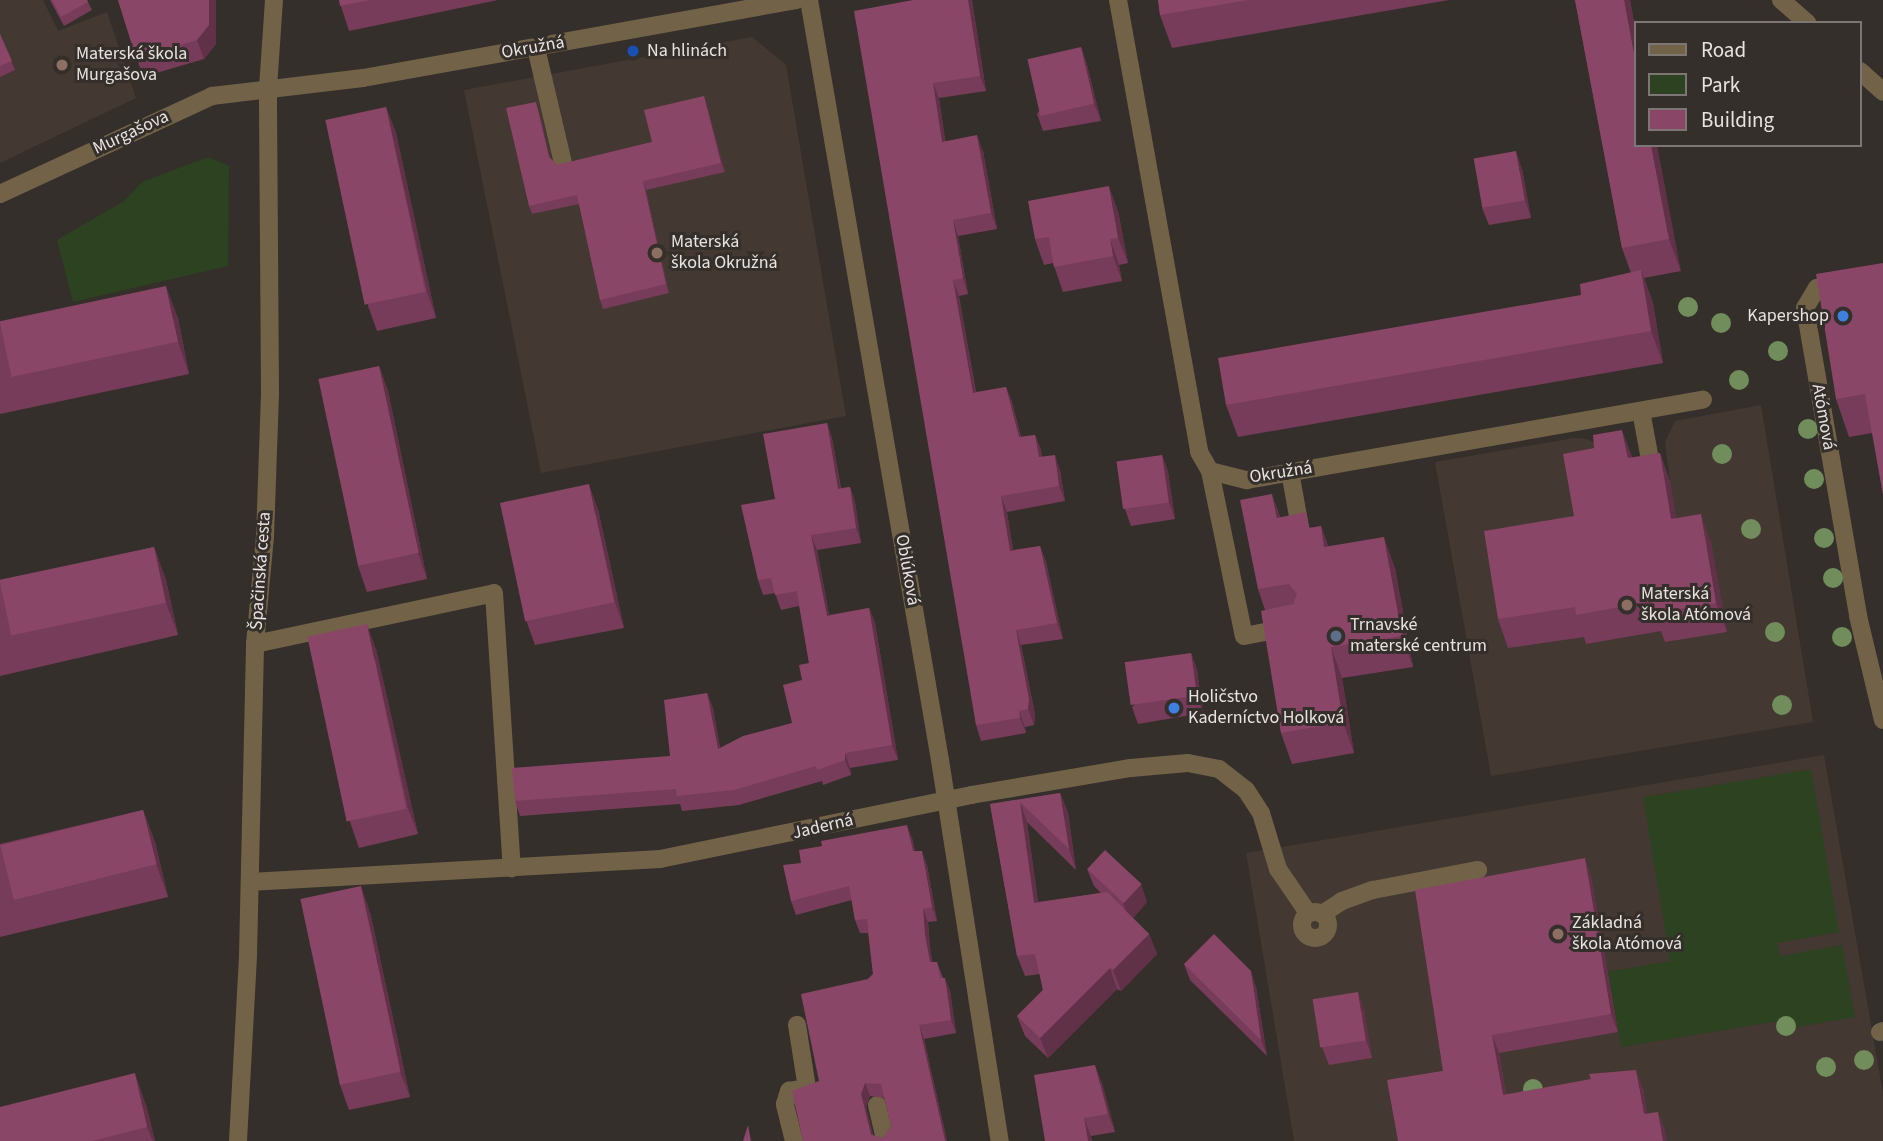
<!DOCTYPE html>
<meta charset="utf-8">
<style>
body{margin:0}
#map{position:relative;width:1883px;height:1141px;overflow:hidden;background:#342f2b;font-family:"Source Sans 3",sans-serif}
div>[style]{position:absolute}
.built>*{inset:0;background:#433832}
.green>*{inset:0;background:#2c4220}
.minor>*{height:18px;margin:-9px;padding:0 9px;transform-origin:9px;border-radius:9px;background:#726348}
.minor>.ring{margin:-9px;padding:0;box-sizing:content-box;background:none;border:18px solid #726348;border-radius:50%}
.trees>*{width:20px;height:20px;margin:-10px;border-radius:50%;background:#708d5b}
.wall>*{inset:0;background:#773c59}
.shaded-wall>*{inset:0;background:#613148}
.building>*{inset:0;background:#8a4667;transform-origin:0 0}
.dots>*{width:19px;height:19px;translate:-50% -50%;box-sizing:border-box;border:4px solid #342f2b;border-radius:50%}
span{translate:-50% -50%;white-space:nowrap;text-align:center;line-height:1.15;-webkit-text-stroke:6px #342f2b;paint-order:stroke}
.street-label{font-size:18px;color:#e7e3e1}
.poi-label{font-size:18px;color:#e7e3e1}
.left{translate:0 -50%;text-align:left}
.right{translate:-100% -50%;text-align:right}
.legend{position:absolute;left:1634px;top:21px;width:228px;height:126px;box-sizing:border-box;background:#342f2b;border:2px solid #7c7774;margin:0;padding:9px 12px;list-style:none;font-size:21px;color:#e7e3e1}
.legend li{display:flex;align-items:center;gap:14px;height:35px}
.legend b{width:35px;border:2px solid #7c7774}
</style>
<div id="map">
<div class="built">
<i style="clip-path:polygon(0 0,43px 0,58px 31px,107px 12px,136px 98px,0 163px)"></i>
<i style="clip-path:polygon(752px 37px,786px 65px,846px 416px,541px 473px,464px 90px)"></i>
<i style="clip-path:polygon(1761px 405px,1813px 722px,1491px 776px,1435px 462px,1574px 438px,1587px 439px,1670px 482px,1665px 442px,1675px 421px)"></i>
<i style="clip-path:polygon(1824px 755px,1883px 1093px,1883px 1141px,1294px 1141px,1246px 853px)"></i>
</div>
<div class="green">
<i style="clip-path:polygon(208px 157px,229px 166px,228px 266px,73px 302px,57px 240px,124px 201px,142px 182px)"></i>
<i style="clip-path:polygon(1811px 769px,1839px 932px,1777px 943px,1780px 956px,1842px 945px,1855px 1017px,1792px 1028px,1790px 1019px,1621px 1047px,1608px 972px,1670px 961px,1643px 797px)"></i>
</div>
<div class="minor">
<i style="left:809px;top:0;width:771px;rotate:80.22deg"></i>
<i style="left:940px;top:760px;width:386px;rotate:81.1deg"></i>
<i style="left:1118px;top:0;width:459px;rotate:79.8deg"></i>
<i style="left:1199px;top:452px;width:22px;rotate:60deg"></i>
<i style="left:1210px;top:471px;width:38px;rotate:14deg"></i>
<i style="left:1247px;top:480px;width:463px;rotate:-10deg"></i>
<i style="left:1781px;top:0;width:35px;rotate:41deg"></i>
<i style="left:536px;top:48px;width:118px;rotate:76.8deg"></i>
<i style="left:1860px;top:71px;width:31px;rotate:42deg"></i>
<i style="left:0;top:194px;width:234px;rotate:-24.8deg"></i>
<i style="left:212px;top:96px;width:152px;rotate:-6.8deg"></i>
<i style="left:363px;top:78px;width:441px;rotate:-10.2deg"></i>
<i style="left:1883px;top:276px;width:67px;rotate:169.7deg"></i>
<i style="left:1817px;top:288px;width:23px;rotate:121deg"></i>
<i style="left:1805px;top:308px;width:313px;rotate:80.2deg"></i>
<i style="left:1858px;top:616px;width:107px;rotate:76.5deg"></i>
<i style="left:1641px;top:411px;width:55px;rotate:79.5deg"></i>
<i style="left:1210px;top:471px;width:168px;rotate:78.4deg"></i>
<i style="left:1244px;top:636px;width:42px;rotate:-11deg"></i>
<i style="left:1290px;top:472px;width:56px;rotate:79.7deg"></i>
<i style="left:255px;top:644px;width:244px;rotate:-12deg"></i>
<i style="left:494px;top:593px;width:276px;rotate:86.3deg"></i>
<i style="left:250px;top:882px;width:411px;rotate:-3.2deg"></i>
<i style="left:660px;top:859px;width:318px;rotate:-11.6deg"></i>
<i style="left:971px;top:795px;width:162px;rotate:-9.6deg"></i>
<i style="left:1131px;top:768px;width:57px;rotate:-5deg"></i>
<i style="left:1188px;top:763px;width:32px;rotate:11deg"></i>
<i style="left:1219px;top:769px;width:34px;rotate:38deg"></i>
<i style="left:1246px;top:790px;width:27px;rotate:57deg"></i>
<i style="left:1261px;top:813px;width:59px;rotate:73.1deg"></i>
<i style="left:1278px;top:869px;width:53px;rotate:55.7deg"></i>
<i class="ring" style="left:1302px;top:912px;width:8px;height:8px"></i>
<i style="left:1322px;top:914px;width:24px;rotate:-33deg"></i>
<i style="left:1342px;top:901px;width:33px;rotate:-20deg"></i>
<i style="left:1373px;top:890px;width:107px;rotate:-10.8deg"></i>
<i style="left:1880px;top:1032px;width:3px;rotate:-18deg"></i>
<i style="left:877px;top:1105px;width:37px;rotate:77deg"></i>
<i style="left:238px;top:1141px;width:186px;rotate:-86.9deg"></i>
<i style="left:248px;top:955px;width:311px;rotate:-88.7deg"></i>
<i style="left:255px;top:644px;width:107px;rotate:-84.7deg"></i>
<i style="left:265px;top:537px;width:146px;rotate:-88deg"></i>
<i style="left:270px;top:391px;width:303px;rotate:-90.4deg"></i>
<i style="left:268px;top:88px;width:88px;rotate:-86.1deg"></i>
<i style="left:794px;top:1141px;width:38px;rotate:-104deg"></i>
<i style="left:785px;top:1104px;width:14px;rotate:-73deg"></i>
<i style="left:789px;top:1091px;width:18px;rotate:-9deg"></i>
<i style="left:807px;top:1088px;width:64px;rotate:-99deg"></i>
</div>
<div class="trees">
<i style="left:1688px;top:307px"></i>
<i style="left:1721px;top:323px"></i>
<i style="left:1778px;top:351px"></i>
<i style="left:1739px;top:380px"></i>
<i style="left:1808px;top:429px"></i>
<i style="left:1722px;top:454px"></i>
<i style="left:1814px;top:479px"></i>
<i style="left:1751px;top:529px"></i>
<i style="left:1824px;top:538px"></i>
<i style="left:1833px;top:578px"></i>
<i style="left:1775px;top:632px"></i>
<i style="left:1842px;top:637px"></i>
<i style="left:1782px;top:705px"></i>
<i style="left:1786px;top:1026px"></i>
<i style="left:1864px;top:1060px"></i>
<i style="left:1826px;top:1067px"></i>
<i style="left:1533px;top:1089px"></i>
</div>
<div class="wall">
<i style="clip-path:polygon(50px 0,87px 0,92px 10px,64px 26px)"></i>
<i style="clip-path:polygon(118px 0,216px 44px,204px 59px,143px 77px)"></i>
<i style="clip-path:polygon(339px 0,498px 0,349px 31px)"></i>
<i style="clip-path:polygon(913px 0,972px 0,986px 91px,939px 98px,945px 141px,983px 151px,997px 229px,958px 236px,968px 294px,959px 296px,976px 392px,1006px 387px,1012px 402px,1021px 437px,1035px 435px,1041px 450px,1042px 457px,1060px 470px,1065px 501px,1007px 512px,1013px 550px,1040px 546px,1046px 562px,1063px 639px,1021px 645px,1035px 714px,1034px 725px,1025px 727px,1026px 733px,981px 741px,976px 725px)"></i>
<i style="clip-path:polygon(1158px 0,1449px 0,1172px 48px,1160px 15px)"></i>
<i style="clip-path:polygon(1575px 0,1630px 0,1636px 34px,1636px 145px,1681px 271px,1644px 278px,1653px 303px,1663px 363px,1238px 437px,1226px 405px,1581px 295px,1631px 273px,1622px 248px)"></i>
<i style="clip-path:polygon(0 34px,15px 70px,0 77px)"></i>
<i style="clip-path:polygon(1081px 47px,1087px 65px,1101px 121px,1043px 131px,1037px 114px)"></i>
<i style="clip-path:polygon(704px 96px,725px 172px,646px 190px,669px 293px,603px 309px,600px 300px,579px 204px,532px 214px,529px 206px,539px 111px,550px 158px,557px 165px,652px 142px)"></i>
<i style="clip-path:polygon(386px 107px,396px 133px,436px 318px,377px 331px,368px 306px)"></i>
<i style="clip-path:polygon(1522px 169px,1531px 218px,1489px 225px,1482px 208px)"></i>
<i style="clip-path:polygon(1118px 211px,1128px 263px,1119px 265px,1122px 281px,1063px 292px,1053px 263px,1044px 265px,1035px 239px)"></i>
<i style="clip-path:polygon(1883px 263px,1872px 433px,1849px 437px,1836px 399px)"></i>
<i style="clip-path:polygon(178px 318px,189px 374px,0 414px,0 321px)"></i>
<i style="clip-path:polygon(379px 366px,388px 391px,427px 579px,367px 592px,358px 566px)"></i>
<i style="clip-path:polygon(827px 423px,832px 438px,841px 488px,850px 487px,855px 502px,861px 543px,817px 550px,829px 615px,869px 608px,875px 623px,898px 760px,850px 768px,851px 775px,823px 785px,822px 781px,739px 805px,682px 811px,680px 804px,520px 816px,515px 801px,670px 756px,707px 693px,713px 708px,720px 748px,792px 723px,802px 680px,809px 663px,799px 606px,781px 610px,775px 593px,763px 595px,758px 580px,775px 499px)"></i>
<i style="clip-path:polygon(1660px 453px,1670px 482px,1676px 518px,1711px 543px,1727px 632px,1665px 642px,1661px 631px,1586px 644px,1584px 637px,1508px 648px,1498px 619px,1574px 516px,1632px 458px)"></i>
<i style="clip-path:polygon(1162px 455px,1168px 472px,1175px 519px,1131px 526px,1125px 509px)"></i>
<i style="clip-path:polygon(598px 509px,624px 628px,535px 645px,526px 620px)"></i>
<i style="clip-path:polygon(1281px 518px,1312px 528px,1321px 526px,1328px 546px,1395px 568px,1413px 667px,1342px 678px,1354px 753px,1292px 764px,1281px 733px,1265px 610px,1258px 589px)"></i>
<i style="clip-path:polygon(154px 547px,166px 580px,178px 635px,0 676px,0 583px)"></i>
<i style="clip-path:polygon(376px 649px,418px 834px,359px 848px,350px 822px)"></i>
<i style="clip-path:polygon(1191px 653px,1197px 670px,1203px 713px,1138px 724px,1132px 707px)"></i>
<i style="clip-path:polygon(1060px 793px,1068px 813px,1076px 870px,1027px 822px,1038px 902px,1101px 893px,1094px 886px,1087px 869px,1147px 902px,1133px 918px,1149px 934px,1157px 954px,1121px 991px,1117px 989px,1048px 1058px,1025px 1036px,1017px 1016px,1043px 990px,1040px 974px,1025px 976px,1017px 956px,990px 804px)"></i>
<i style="clip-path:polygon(143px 810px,155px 842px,168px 897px,0 937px,0 844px)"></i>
<i style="clip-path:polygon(evenodd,912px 838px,915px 851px,927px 865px,937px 921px,928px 922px,930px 948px,932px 962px,937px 962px,943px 978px,950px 991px,956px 1033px,924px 1039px,947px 1141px,803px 1141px,819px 1081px,868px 979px,873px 974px,868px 933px,860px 933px,855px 920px,852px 900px,796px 915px,791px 901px,801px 863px,912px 838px,870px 1096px,884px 1098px,891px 1126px,883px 1138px,873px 1135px,866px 1107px,870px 1096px)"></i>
<i style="clip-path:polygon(1591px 876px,1618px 1032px,1499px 1053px,1506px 1094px,1643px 1088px,1647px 1114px,1665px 1130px,1387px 1080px,1443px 1071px)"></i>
<i style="clip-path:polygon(370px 912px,410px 1097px,349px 1110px,340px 1085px)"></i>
<i style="clip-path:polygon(1184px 964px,1256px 987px,1267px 1056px,1190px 980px)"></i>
<i style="clip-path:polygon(1364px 1009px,1372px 1058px,1329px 1065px,1322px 1047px)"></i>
<i style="clip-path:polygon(1102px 1083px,1115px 1132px,1091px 1136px,1092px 1141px,1045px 1141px)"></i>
<i style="clip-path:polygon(146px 1105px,155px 1141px,0 1141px)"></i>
</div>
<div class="shaded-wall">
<i style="clip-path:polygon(209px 0,216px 0,216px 44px,204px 59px,197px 40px)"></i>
<i style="clip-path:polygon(968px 0,972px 0,986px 91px,980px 76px)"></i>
<i style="clip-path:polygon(1624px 0,1630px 0,1636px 34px,1636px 65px)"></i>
<i style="clip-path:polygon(1081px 47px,1087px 65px,1101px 121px,1094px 104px)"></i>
<i style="clip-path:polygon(933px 83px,939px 98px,948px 157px,942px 142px)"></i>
<i style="clip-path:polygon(704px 96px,707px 105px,725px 172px,721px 163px)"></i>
<i style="clip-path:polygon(536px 102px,539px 111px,552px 166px,549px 157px)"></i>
<i style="clip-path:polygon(386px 107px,396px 133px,436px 318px,427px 292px)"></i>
<i style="clip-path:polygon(977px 135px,983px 151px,997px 229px,991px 213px)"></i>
<i style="clip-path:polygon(1651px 145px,1657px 145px,1681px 271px,1669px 239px)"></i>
<i style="clip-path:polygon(1516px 151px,1522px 169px,1531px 218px,1525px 200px)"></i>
<i style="clip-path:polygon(643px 181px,646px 190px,669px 293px,666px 284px)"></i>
<i style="clip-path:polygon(1109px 186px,1118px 211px,1128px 263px,1118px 238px)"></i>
<i style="clip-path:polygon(953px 220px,958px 236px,968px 294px,963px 278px)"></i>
<i style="clip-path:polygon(1110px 239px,1119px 265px,1122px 281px,1113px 256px)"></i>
<i style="clip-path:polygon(1641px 270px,1653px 303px,1663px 363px,1651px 331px)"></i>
<i style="clip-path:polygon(953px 280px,959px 296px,978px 409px,973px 393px)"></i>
<i style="clip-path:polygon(166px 286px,178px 318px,189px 374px,178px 342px)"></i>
<i style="clip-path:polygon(379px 366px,388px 391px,427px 579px,418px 553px)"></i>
<i style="clip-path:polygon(1006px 387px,1012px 402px,1024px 453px,1019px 437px)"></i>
<i style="clip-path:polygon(827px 423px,832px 438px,843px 504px,838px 489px)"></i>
<i style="clip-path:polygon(1622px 430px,1633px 459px,1628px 458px)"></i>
<i style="clip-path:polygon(1035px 435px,1041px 450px,1044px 473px,1039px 457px)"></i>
<i style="clip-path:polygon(1660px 453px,1670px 482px,1681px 548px,1671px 519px)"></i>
<i style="clip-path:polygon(1055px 455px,1060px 470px,1065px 501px,1059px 486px)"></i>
<i style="clip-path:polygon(1162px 455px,1168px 472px,1175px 519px,1169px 502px)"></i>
<i style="clip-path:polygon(589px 484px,598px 509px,624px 628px,615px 602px)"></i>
<i style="clip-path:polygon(850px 487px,855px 502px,861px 543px,856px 528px)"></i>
<i style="clip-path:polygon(1272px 494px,1283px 524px,1277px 518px)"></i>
<i style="clip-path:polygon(1001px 496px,1007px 512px,1016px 567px,1010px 551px)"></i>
<i style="clip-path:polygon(1701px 514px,1711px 543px,1727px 632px,1716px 603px)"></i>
<i style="clip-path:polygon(1321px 526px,1332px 556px,1324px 547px)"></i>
<i style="clip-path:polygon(811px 535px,817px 550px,832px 630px,827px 616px)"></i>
<i style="clip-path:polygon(1384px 537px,1395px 568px,1413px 667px,1402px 636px)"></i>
<i style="clip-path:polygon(1040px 546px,1046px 562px,1063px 639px,1057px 623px)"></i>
<i style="clip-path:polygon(154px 547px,166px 580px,178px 635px,166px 603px)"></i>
<i style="clip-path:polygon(869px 608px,875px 623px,898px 760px,892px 745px)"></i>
<i style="clip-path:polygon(367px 624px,376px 649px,418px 834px,408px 809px)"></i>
<i style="clip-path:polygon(1016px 630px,1021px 645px,1035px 714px,1034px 725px,1028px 709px)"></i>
<i style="clip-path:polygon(1331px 647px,1342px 678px,1354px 753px,1343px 722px)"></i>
<i style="clip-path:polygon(1191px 653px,1197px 670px,1203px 713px,1197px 696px)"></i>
<i style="clip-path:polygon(707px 693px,713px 708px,723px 764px,718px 749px)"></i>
<i style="clip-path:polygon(1019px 711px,1025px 727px,1026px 733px,1020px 718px)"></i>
<i style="clip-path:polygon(845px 753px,850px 768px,851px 775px,845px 760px)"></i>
<i style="clip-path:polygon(1060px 793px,1068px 813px,1076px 870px,1069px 849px)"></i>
<i style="clip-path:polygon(1020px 802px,1027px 822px,1041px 923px,1034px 903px)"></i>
<i style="clip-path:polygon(143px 810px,155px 842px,168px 897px,156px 864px)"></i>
<i style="clip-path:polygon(907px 825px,912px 838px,918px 864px,913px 851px)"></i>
<i style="clip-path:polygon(922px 851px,927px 865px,937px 921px,932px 907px)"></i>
<i style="clip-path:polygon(1585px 858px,1591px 876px,1618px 1032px,1611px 1014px)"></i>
<i style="clip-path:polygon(1141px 884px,1147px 902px,1130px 921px,1123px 904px)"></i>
<i style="clip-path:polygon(361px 886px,370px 912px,410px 1097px,400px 1072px)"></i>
<i style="clip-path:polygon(923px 909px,928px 922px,930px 948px,935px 976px,930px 962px,925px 935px)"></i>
<i style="clip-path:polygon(1149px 934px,1157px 954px,1121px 991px,1113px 970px)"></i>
<i style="clip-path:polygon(1110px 968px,1117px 989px,1048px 1058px,1040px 1038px)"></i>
<i style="clip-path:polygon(1251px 971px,1256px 987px,1267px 1056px,1261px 1040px)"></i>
<i style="clip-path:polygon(945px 978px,950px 991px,956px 1033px,951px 1020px)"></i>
<i style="clip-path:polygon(1358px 992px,1364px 1009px,1372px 1058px,1366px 1040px)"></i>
<i style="clip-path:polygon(919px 1025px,924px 1039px,947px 1141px,945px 1141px)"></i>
<i style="clip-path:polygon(1492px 1035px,1499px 1053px,1509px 1112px,1503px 1095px)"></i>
<i style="clip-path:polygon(1095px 1065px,1102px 1083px,1115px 1132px,1108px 1114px)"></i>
<i style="clip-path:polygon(1636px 1070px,1643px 1088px,1650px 1132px,1644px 1114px)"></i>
<i style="clip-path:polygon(135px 1073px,146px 1105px,155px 1141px,153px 1141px,147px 1127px)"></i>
<i style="clip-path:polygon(865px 1083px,870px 1096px,866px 1107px,874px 1141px,871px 1135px,861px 1094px)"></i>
<i style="clip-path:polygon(1658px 1112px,1665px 1130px,1667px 1141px,1663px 1141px)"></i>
<i style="clip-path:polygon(1084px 1118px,1091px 1136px,1092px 1141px,1088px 1141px)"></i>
</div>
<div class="building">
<i style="clip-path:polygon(52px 0,87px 0,88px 2px,61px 17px)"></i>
<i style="clip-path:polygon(118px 0,209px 0,209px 25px,197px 40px,136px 58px)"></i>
<i style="clip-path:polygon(339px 0,369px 0,340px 6px)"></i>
<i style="clip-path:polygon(913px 0,968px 0,980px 76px,933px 83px,942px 142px,977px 135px,991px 213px,953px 220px,963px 278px,953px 280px,973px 393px,1006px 387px,1019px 437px,1035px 435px,1039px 457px,1055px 455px,1059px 486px,1001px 496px,1010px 551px,1040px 546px,1057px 623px,1016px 630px,1029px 699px,1028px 709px,1019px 711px,1020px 718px,976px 725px,854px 11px)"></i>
<i style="clip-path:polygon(1158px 0,1248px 0,1160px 15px)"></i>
<i style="clip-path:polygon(1575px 0,1624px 0,1636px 65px,1636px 145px,1651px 145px,1669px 239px,1622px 248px)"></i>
<i style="clip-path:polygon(0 34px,12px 61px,0 66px)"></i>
<i style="left:1081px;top:47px;width:58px;height:55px;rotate:77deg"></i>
<i style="clip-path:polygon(704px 96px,721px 163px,643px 181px,666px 284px,600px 300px,577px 195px,529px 206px,506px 108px,536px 102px,549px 157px,557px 165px,652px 142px,644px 110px)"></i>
<i style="left:386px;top:107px;width:189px;height:62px;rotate:78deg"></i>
<i style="left:1516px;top:151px;width:50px;height:43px;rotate:80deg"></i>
<i style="clip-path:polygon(1109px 186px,1118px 238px,1110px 239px,1113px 256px,1054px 267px,1049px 237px,1035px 239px,1028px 201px)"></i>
<i style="clip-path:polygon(1883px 263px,1883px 495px,1865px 394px,1836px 399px,1816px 274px)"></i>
<i style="clip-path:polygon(1641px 270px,1651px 331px,1226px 405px,1218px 358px,1581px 295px,1580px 284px)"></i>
<i style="left:166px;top:286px;width:57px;height:170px;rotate:78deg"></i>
<i style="left:379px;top:366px;width:191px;height:62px;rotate:78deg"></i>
<i style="clip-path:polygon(827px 423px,838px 489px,850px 487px,856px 528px,811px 535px,827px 616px,869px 608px,892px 745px,845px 753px,845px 760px,817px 770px,816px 766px,734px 790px,677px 796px,676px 789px,515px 801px,512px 768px,670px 756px,664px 700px,707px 693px,718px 749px,743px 736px,792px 723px,783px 685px,802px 680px,799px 665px,809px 663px,797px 591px,775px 595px,771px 578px,758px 580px,741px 505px,775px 499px,763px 434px)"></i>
<i style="clip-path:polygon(1622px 430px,1628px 458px,1660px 453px,1671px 519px,1701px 514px,1716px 603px,1654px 613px,1652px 601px,1576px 615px,1575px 607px,1498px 619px,1484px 531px,1574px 516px,1563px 454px,1594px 448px,1593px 435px)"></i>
<i style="left:1162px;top:455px;width:48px;height:46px;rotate:82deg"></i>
<i style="left:589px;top:484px;width:121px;height:91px;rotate:78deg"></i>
<i style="clip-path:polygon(1272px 494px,1277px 518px,1306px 512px,1309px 528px,1321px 526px,1324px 547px,1384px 537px,1402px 636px,1331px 647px,1343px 722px,1281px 733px,1261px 611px,1293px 604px,1297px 594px,1289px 584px,1258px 589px,1240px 500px)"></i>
<i style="left:154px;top:547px;width:57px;height:158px;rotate:78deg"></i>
<i style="left:367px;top:624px;width:189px;height:61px;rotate:78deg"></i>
<i style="left:1191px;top:653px;width:43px;height:67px;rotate:82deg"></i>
<i style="clip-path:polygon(1060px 793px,1069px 849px,1020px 802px,1034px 903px,1107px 892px,1149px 934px,1113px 970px,1110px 968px,1040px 1038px,1017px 1016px,1043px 990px,1035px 954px,1017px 956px,990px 804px)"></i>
<i style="left:143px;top:810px;width:56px;height:147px;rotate:76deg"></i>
<i style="clip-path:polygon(evenodd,907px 825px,913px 851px,922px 851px,932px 907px,923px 909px,925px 935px,930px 962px,937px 962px,940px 978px,945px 978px,951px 1020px,919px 1025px,945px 1141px,803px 1141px,792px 1091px,819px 1081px,801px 994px,868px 979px,873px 974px,867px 919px,855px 920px,849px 886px,791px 901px,783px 865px,801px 863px,799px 850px,822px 846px,821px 841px,907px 825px,865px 1083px,881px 1084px,891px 1126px,883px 1138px,871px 1135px,861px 1094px,865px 1083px)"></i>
<i style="left:1105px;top:850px;width:50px;height:26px;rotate:43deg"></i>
<i style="clip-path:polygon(1585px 858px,1611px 1014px,1492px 1035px,1503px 1095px,1591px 1079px,1589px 1074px,1636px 1070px,1644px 1114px,1658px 1112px,1663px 1141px,1398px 1141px,1387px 1080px,1443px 1071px,1415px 890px)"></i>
<i style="left:361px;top:886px;width:190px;height:62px;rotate:78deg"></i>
<i style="clip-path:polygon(1214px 934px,1251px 971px,1261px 1040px,1184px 964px)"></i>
<i style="left:1358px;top:992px;width:49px;height:46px;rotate:81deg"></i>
<i style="clip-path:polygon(1095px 1065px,1108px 1114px,1084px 1118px,1088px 1141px,1045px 1141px,1034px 1075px)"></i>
<i style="clip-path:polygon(135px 1073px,147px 1127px,92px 1141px,0 1141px,0 1107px)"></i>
<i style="clip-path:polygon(748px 1125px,751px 1141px,743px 1141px)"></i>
</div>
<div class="dots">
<i style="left:633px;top:51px;background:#1a4fb4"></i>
<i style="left:62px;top:65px;background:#8d6e63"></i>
<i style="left:657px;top:253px;background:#8d6e63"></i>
<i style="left:1843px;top:316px;background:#3f7fe0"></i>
<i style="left:1627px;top:605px;background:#8d6e63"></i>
<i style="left:1336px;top:636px;background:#5c6f8a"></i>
<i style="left:1174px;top:708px;background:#3f7fe0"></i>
<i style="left:1558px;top:934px;background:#8d6e63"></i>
</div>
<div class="street-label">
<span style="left:533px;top:48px;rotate:-10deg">Okružná</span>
<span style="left:131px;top:133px;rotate:-25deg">Murgašova</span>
<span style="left:1823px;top:417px;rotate:80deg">Atómová</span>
<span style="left:1281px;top:473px;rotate:-9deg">Okružná</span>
<span style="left:907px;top:570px;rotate:80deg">Oblúková</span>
<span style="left:261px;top:571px;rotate:-86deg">Špačinská cesta</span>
<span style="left:823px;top:827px;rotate:-13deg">Jaderná</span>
</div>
<div class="poi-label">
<span class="left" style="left:647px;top:51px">Na hlinách</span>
<span class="left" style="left:76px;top:65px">Materská škola<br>Murgašova</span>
<span class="left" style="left:671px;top:253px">Materská<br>škola Okružná</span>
<span class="right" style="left:1829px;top:316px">Kapershop</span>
<span class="left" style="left:1641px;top:605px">Materská<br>škola Atómová</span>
<span class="left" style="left:1350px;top:636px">Trnavské<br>materské centrum</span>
<span class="left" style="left:1188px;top:708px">Holičstvo<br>Kaderníctvo Holková</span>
<span class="left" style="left:1572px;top:934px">Základná<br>škola Atómová</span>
</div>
<ul class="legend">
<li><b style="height:9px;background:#726348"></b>Road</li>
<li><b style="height:19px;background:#2c4220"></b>Park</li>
<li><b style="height:19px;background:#8a4667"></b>Building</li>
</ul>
</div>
